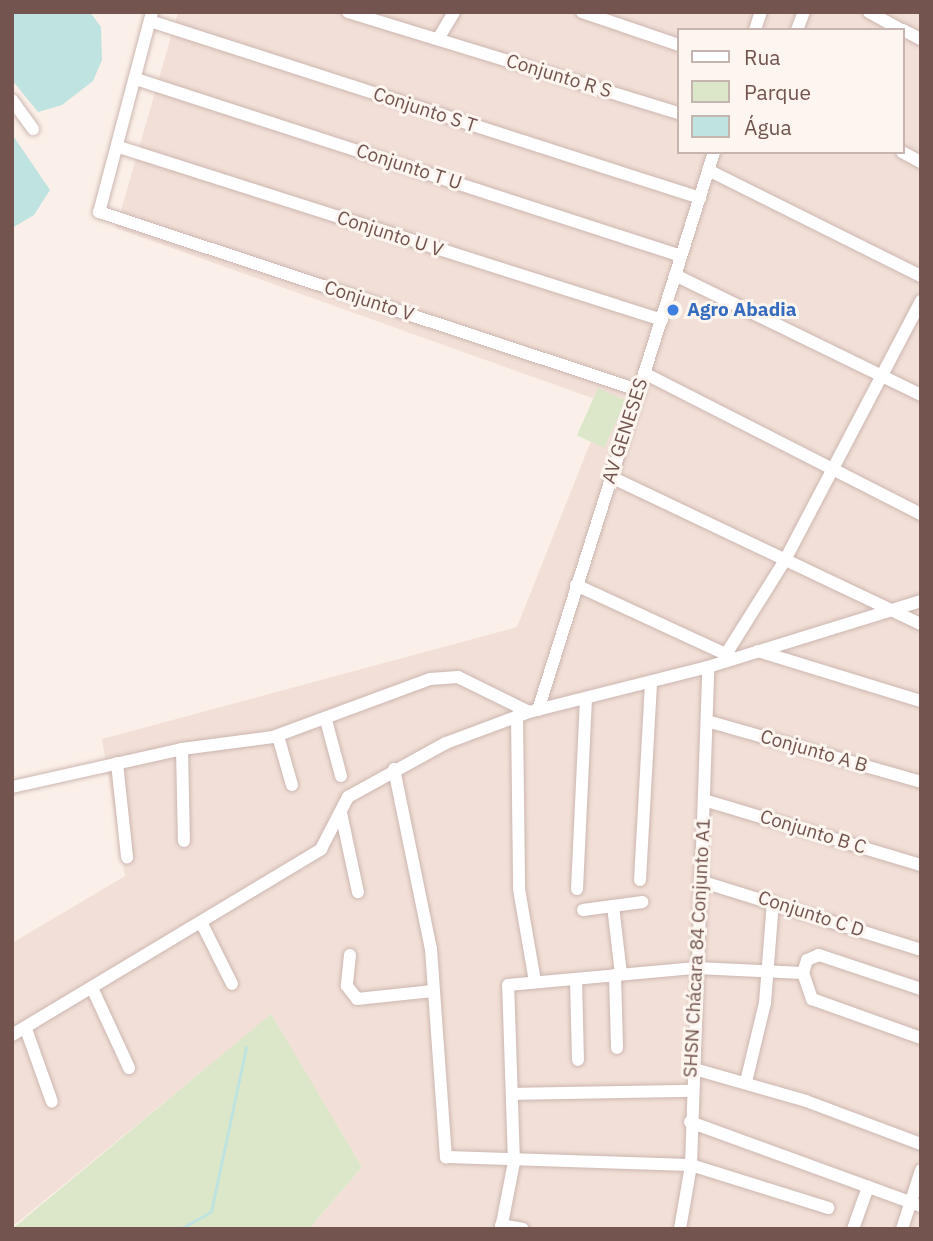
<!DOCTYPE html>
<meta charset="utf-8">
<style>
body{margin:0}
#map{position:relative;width:933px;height:1241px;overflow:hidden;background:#fbf0e9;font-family:"IBM Plex Sans",sans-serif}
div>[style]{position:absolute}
.residential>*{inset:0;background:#f2e0d8}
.green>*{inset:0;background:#dce7c9;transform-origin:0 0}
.water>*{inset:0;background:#bfe3e0}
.stream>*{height:2.5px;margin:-1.25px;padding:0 1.25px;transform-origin:1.25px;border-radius:1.25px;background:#bfe3e0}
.roads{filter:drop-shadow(0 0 2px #ccb6b0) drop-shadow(0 0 2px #ccb6b0)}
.street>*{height:12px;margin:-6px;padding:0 6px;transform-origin:6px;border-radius:6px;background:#fff}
.dots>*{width:19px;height:19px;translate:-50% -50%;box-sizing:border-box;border:4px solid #fdf5ef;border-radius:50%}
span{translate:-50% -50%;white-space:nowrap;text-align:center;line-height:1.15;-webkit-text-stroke:6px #fdf5ef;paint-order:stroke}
.street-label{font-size:19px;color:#73544f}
.shop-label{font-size:19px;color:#366cbe;font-weight:700}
.left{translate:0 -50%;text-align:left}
.frame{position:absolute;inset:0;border:14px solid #73544f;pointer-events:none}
.legend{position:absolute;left:677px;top:28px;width:228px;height:126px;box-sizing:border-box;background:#fdf5ef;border:2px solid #c6b5af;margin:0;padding:9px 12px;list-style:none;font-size:21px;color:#73544f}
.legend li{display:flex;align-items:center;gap:14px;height:35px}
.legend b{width:35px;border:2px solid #c6b5af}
</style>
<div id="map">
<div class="residential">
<i style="clip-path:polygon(evenodd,178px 12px,921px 12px,921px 1229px,309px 1229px,362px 1167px,271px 1015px,12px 1227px,12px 943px,125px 876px,102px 739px,517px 627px,606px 403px,116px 228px,178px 12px,679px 30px,903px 30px,903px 152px,679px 152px,679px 30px)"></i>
</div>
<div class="green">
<i style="left:598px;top:388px;width:30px;height:52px;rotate:24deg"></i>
<i style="clip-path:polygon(271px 1014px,362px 1167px,309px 1229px,12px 1229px)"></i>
</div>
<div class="water">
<i style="clip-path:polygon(12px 12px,90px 12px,101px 27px,102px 60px,93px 81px,62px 105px,38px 112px,12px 80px)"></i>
<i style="clip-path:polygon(12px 134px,50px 190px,34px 215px,12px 228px)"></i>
</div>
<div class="stream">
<i style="left:180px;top:1229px;width:35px;rotate:-29deg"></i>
<i style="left:211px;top:1212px;width:168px;rotate:-78deg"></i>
</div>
<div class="roads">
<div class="street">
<i style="left:152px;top:12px;width:207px;rotate:104.8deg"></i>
<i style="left:99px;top:212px;width:568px;rotate:18.28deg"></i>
<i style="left:348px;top:12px;width:346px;rotate:17deg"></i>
<i style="left:582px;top:12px;width:102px;rotate:18.8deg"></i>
<i style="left:869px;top:12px;width:38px;rotate:29deg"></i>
<i style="left:150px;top:21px;width:578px;rotate:17.84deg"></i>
<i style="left:755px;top:30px;width:19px;rotate:-72deg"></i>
<i style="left:797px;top:30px;width:19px;rotate:-69deg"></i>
<i style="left:903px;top:30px;width:20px;rotate:27deg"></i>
<i style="left:438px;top:39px;width:31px;rotate:-59deg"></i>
<i style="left:136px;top:79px;width:573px;rotate:17.99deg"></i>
<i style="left:12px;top:100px;width:36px;rotate:54deg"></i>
<i style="left:119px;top:147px;width:570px;rotate:17.67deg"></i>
<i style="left:902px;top:152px;width:21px;rotate:28deg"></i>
<i style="left:708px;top:170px;width:238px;rotate:26.5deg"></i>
<i style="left:675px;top:275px;width:274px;rotate:26deg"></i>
<i style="left:644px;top:373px;width:311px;rotate:27deg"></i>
<i style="left:611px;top:477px;width:343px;rotate:25.4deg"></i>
<i style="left:576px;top:585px;width:170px;rotate:24.8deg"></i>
<i style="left:728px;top:651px;width:107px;rotate:-57.9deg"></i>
<i style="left:785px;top:560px;width:293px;rotate:-62.3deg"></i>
<i style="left:758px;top:651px;width:170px;rotate:17.1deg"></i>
<i style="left:538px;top:710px;width:585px;rotate:-72.49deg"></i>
<i style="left:517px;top:716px;width:173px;rotate:89.3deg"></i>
<i style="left:519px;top:889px;width:94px;rotate:80.2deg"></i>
<i style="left:326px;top:720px;width:58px;rotate:75deg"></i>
<i style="left:707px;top:721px;width:223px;rotate:15.9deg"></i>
<i style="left:278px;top:736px;width:51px;rotate:74.1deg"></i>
<i style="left:182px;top:749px;width:92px;rotate:88.8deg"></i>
<i style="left:117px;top:763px;width:95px;rotate:83.9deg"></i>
<i style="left:394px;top:769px;width:184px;rotate:78.4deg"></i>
<i style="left:431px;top:949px;width:209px;rotate:85.9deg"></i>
<i style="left:446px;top:1157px;width:245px;rotate:1.9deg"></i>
<i style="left:691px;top:1165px;width:144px;rotate:17.4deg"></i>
<i style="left:12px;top:787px;width:174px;rotate:-12.6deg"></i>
<i style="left:182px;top:749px;width:92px;rotate:-7.5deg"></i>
<i style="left:273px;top:737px;width:167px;rotate:-20.3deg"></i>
<i style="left:430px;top:679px;width:28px;rotate:-4deg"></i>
<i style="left:458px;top:677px;width:79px;rotate:26.2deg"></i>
<i style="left:704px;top:800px;width:227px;rotate:16.7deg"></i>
<i style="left:341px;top:813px;width:81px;rotate:77.9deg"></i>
<i style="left:640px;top:880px;width:198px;rotate:-86.8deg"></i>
<i style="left:700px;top:881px;width:232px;rotate:17.3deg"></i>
<i style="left:577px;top:889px;width:189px;rotate:-87.3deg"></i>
<i style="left:613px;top:906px;width:68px;rotate:83.3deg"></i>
<i style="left:583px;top:910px;width:60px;rotate:-7.7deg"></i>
<i style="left:202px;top:924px;width:67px;rotate:63.4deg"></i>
<i style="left:350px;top:955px;width:31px;rotate:96deg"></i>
<i style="left:347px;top:986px;width:16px;rotate:52deg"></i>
<i style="left:357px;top:999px;width:76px;rotate:-6deg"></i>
<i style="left:615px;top:975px;width:73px;rotate:88.4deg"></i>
<i style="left:576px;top:979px;width:81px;rotate:88.6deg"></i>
<i style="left:921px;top:989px;width:108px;rotate:-161.6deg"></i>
<i style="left:819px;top:955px;width:13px;rotate:157deg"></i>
<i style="left:807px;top:960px;width:14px;rotate:107deg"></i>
<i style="left:803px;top:973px;width:28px;rotate:71deg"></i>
<i style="left:812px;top:999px;width:116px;rotate:19.7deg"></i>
<i style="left:93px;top:990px;width:86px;rotate:65.2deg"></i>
<i style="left:26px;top:1029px;width:77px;rotate:70.4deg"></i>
<i style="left:12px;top:1035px;width:361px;rotate:-31deg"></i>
<i style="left:321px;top:849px;width:59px;rotate:-62.6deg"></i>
<i style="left:348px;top:797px;width:112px;rotate:-28.9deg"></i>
<i style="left:446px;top:743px;width:89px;rotate:-20.5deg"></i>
<i style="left:529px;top:712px;width:185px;rotate:-14.1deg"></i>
<i style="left:708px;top:667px;width:223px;rotate:-17.2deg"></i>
<i style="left:691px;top:1068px;width:120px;rotate:16deg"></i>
<i style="left:806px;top:1101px;width:123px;rotate:20.5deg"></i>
<i style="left:746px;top:1082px;width:81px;rotate:-76.5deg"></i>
<i style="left:765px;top:1003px;width:101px;rotate:-85.5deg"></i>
<i style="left:512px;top:1094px;width:177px;rotate:-1deg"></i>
<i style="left:690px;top:1122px;width:246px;rotate:20deg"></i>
<i style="left:501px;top:1225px;width:22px;rotate:10deg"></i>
<i style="left:501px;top:1229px;width:68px;rotate:-79deg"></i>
<i style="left:514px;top:1162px;width:177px;rotate:-91.9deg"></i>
<i style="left:508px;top:985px;width:189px;rotate:-5.2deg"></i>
<i style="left:696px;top:968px;width:107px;rotate:2.7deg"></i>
<i style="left:680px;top:1229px;width:65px;rotate:-80.2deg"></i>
<i style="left:691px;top:1165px;width:498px;rotate:-88deg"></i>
<i style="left:853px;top:1229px;width:45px;rotate:-70.3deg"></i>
<i style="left:902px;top:1229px;width:62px;rotate:-72.1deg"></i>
</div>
</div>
<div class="dots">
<i style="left:673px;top:310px;background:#3f7fe0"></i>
</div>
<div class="street-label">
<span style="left:559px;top:76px;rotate:17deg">Conjunto R S</span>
<span style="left:425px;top:110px;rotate:18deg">Conjunto S T</span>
<span style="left:409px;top:167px;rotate:18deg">Conjunto T U</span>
<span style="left:390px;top:234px;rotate:18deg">Conjunto U V</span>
<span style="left:369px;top:301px;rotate:18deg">Conjunto V</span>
<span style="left:625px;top:431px;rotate:-72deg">AV GENESES</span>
<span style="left:814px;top:751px;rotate:16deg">Conjunto A B</span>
<span style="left:813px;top:832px;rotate:17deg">Conjunto B C</span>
<span style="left:811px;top:914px;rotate:18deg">Conjunto C D</span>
<span style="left:697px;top:948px;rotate:-87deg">SHSN Chácara 84 Conjunto A1</span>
</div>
<div class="shop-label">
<span class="left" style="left:687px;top:310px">Agro Abadia</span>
</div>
<div class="frame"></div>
<ul class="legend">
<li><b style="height:9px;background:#fff"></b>Rua</li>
<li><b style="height:19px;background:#dce7c9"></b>Parque</li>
<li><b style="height:19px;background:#bfe3e0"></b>Água</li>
</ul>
</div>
